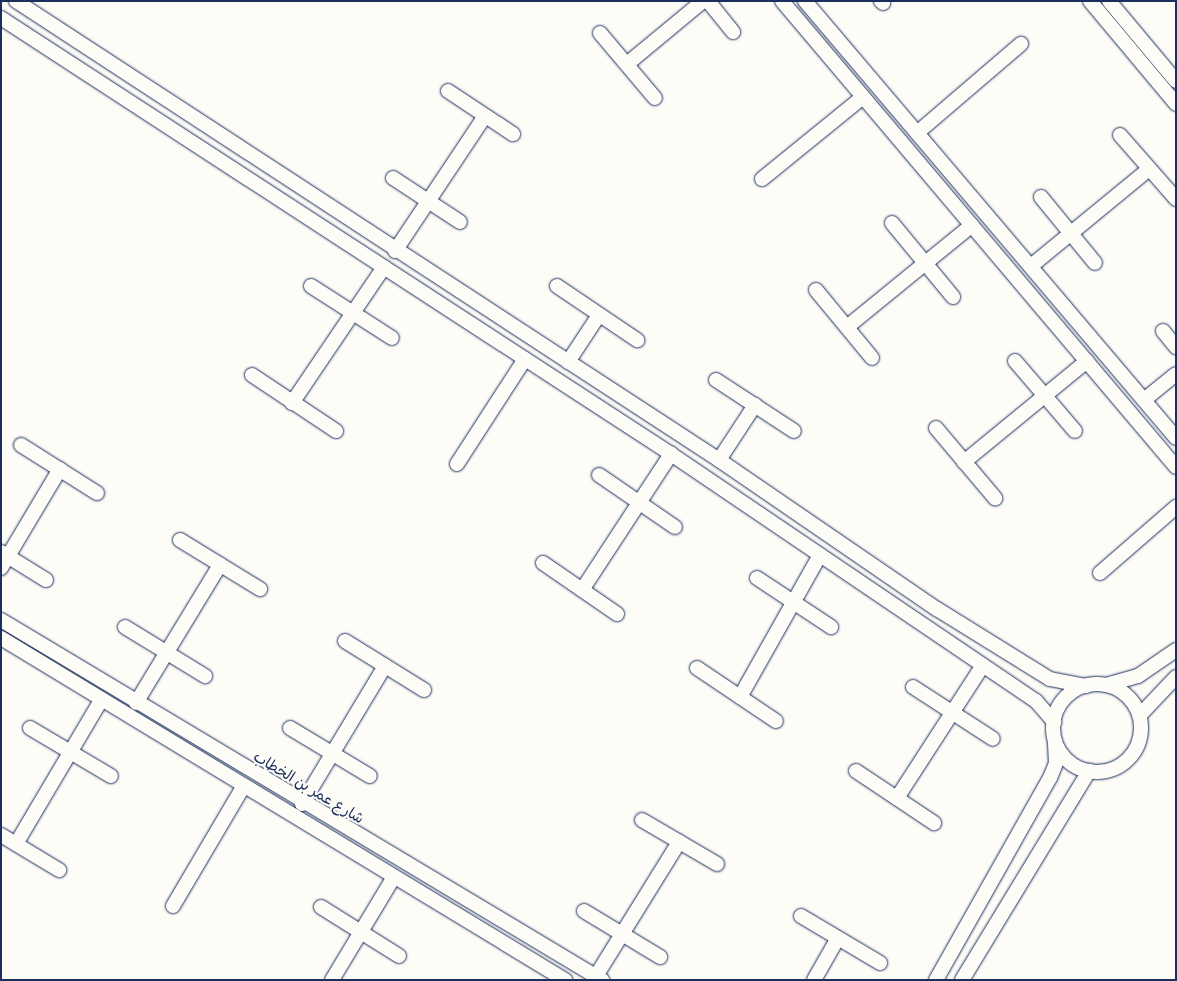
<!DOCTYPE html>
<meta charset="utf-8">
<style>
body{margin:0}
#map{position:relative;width:1177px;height:981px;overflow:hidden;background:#fdfcf7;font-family:"Patrick Hand","Playpen Sans Arabic",sans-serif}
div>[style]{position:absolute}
.roads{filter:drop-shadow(0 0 1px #1b2f5e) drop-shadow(0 0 1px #1b2f5e)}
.minor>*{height:14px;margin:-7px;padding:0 7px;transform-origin:7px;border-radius:7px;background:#fdfcf7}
.minor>.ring{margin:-7px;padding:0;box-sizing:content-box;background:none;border:14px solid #fdfcf7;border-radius:50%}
span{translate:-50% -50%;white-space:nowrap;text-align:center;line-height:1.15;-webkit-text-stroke:4px #fdfcf7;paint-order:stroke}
.street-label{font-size:15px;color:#1b2f5e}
.frame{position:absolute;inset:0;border:2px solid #1b2f5e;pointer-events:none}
</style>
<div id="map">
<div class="roads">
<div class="minor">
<i style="left:16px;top:1px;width:840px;rotate:33.14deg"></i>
<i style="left:719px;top:460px;width:264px;rotate:34.4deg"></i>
<i style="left:937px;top:609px;width:133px;rotate:31.8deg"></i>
<i style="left:1050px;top:679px;width:37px;rotate:11deg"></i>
<i style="left:708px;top:1px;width:40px;rotate:51deg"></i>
<i style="left:782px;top:1px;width:610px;rotate:49.79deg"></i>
<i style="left:805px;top:1px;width:573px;rotate:49.67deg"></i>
<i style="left:881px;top:1px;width:3px;rotate:45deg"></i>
<i style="left:1090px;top:1px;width:134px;rotate:50.1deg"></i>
<i style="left:1109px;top:1px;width:104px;rotate:50.1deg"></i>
<i style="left:1px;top:18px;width:799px;rotate:33.05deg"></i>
<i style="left:671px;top:454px;width:441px;rotate:34.1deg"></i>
<i style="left:1036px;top:701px;width:28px;rotate:49deg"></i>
<i style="left:600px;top:33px;width:85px;rotate:49.8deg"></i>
<i style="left:627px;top:64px;width:99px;rotate:-39.7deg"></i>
<i style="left:448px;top:91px;width:78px;rotate:33.5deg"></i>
<i style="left:917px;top:133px;width:137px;rotate:-40.6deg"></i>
<i style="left:1120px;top:135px;width:85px;rotate:48.8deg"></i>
<i style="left:393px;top:178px;width:80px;rotate:33.3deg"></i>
<i style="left:762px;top:179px;width:130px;rotate:-39.1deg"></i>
<i style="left:1041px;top:197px;width:85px;rotate:50.7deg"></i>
<i style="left:892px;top:223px;width:96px;rotate:50.5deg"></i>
<i style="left:395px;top:251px;width:162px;rotate:-56.3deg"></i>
<i style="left:1031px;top:266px;width:153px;rotate:-39.4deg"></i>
<i style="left:311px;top:286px;width:96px;rotate:32.7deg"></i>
<i style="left:557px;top:286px;width:97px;rotate:34deg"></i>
<i style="left:816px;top:290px;width:88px;rotate:50.5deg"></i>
<i style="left:847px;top:327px;width:161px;rotate:-39.2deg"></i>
<i style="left:1163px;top:331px;width:21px;rotate:51deg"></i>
<i style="left:1015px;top:361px;width:92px;rotate:49.4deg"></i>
<i style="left:568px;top:362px;width:56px;rotate:-56.6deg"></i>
<i style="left:252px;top:375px;width:101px;rotate:33.7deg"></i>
<i style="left:716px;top:380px;width:93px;rotate:33.2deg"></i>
<i style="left:1144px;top:400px;width:41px;rotate:-39.1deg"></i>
<i style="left:292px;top:403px;width:164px;rotate:-55.9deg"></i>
<i style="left:936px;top:428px;width:92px;rotate:49.9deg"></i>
<i style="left:21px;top:445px;width:90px;rotate:32.3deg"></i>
<i style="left:719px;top:460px;width:66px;rotate:-56.8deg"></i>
<i style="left:964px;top:462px;width:159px;rotate:-39.4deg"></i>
<i style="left:457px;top:464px;width:125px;rotate:-57.1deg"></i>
<i style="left:599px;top:475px;width:92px;rotate:34.4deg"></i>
<i style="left:180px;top:540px;width:94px;rotate:31.5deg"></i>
<i style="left:1px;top:552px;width:53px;rotate:31.9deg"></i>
<i style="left:543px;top:563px;width:90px;rotate:34.6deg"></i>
<i style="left:1px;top:568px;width:115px;rotate:-59.2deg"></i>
<i style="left:1100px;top:573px;width:101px;rotate:-41deg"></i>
<i style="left:757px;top:578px;width:89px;rotate:33.5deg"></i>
<i style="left:582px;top:590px;width:163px;rotate:-56.8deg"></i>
<i style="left:1px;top:620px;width:701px;rotate:30.92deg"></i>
<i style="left:125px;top:627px;width:94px;rotate:31.5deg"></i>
<i style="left:1px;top:638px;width:660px;rotate:31.23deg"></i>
<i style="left:345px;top:641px;width:93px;rotate:31.8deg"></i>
<i style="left:697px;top:668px;width:95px;rotate:33.9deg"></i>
<i class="ring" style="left:1053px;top:684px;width:74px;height:74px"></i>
<i style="left:1106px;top:685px;width:33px;rotate:-16deg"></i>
<i style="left:1138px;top:676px;width:46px;rotate:-34.4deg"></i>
<i style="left:913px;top:687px;width:95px;rotate:33deg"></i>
<i style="left:740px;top:697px;width:163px;rotate:-60.6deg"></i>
<i style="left:136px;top:703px;width:162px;rotate:-58.7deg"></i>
<i style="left:1140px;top:715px;width:52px;rotate:-46.5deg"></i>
<i style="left:30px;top:728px;width:94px;rotate:30.7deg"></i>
<i style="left:290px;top:728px;width:93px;rotate:31deg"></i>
<i style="left:856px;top:771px;width:94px;rotate:33.7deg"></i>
<i style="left:897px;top:798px;width:158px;rotate:-57.1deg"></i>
<i style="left:302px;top:804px;width:161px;rotate:-59deg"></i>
<i style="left:642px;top:820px;width:87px;rotate:30.4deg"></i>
<i style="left:1px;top:835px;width:68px;rotate:31.1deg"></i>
<i style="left:16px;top:844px;width:167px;rotate:-59.4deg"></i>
<i style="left:173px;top:906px;width:138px;rotate:-59.5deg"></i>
<i style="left:321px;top:907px;width:92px;rotate:32.1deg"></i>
<i style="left:584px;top:911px;width:89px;rotate:31.2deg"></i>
<i style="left:801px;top:916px;width:92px;rotate:30.7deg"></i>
<i style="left:596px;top:976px;width:158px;rotate:-58.2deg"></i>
<i style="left:332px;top:980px;width:120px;rotate:-59deg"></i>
<i style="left:814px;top:980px;width:48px;rotate:-60.3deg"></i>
<i style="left:936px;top:980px;width:232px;rotate:-60.6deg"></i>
<i style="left:1050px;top:778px;width:16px;rotate:-68deg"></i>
<i style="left:1056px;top:763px;width:21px;rotate:-93deg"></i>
<i style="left:962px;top:980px;width:245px;rotate:-58.7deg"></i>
</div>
</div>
<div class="street-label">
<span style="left:309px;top:787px;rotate:31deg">شارع عمر بن الخطاب</span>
</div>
<div class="frame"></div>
</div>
